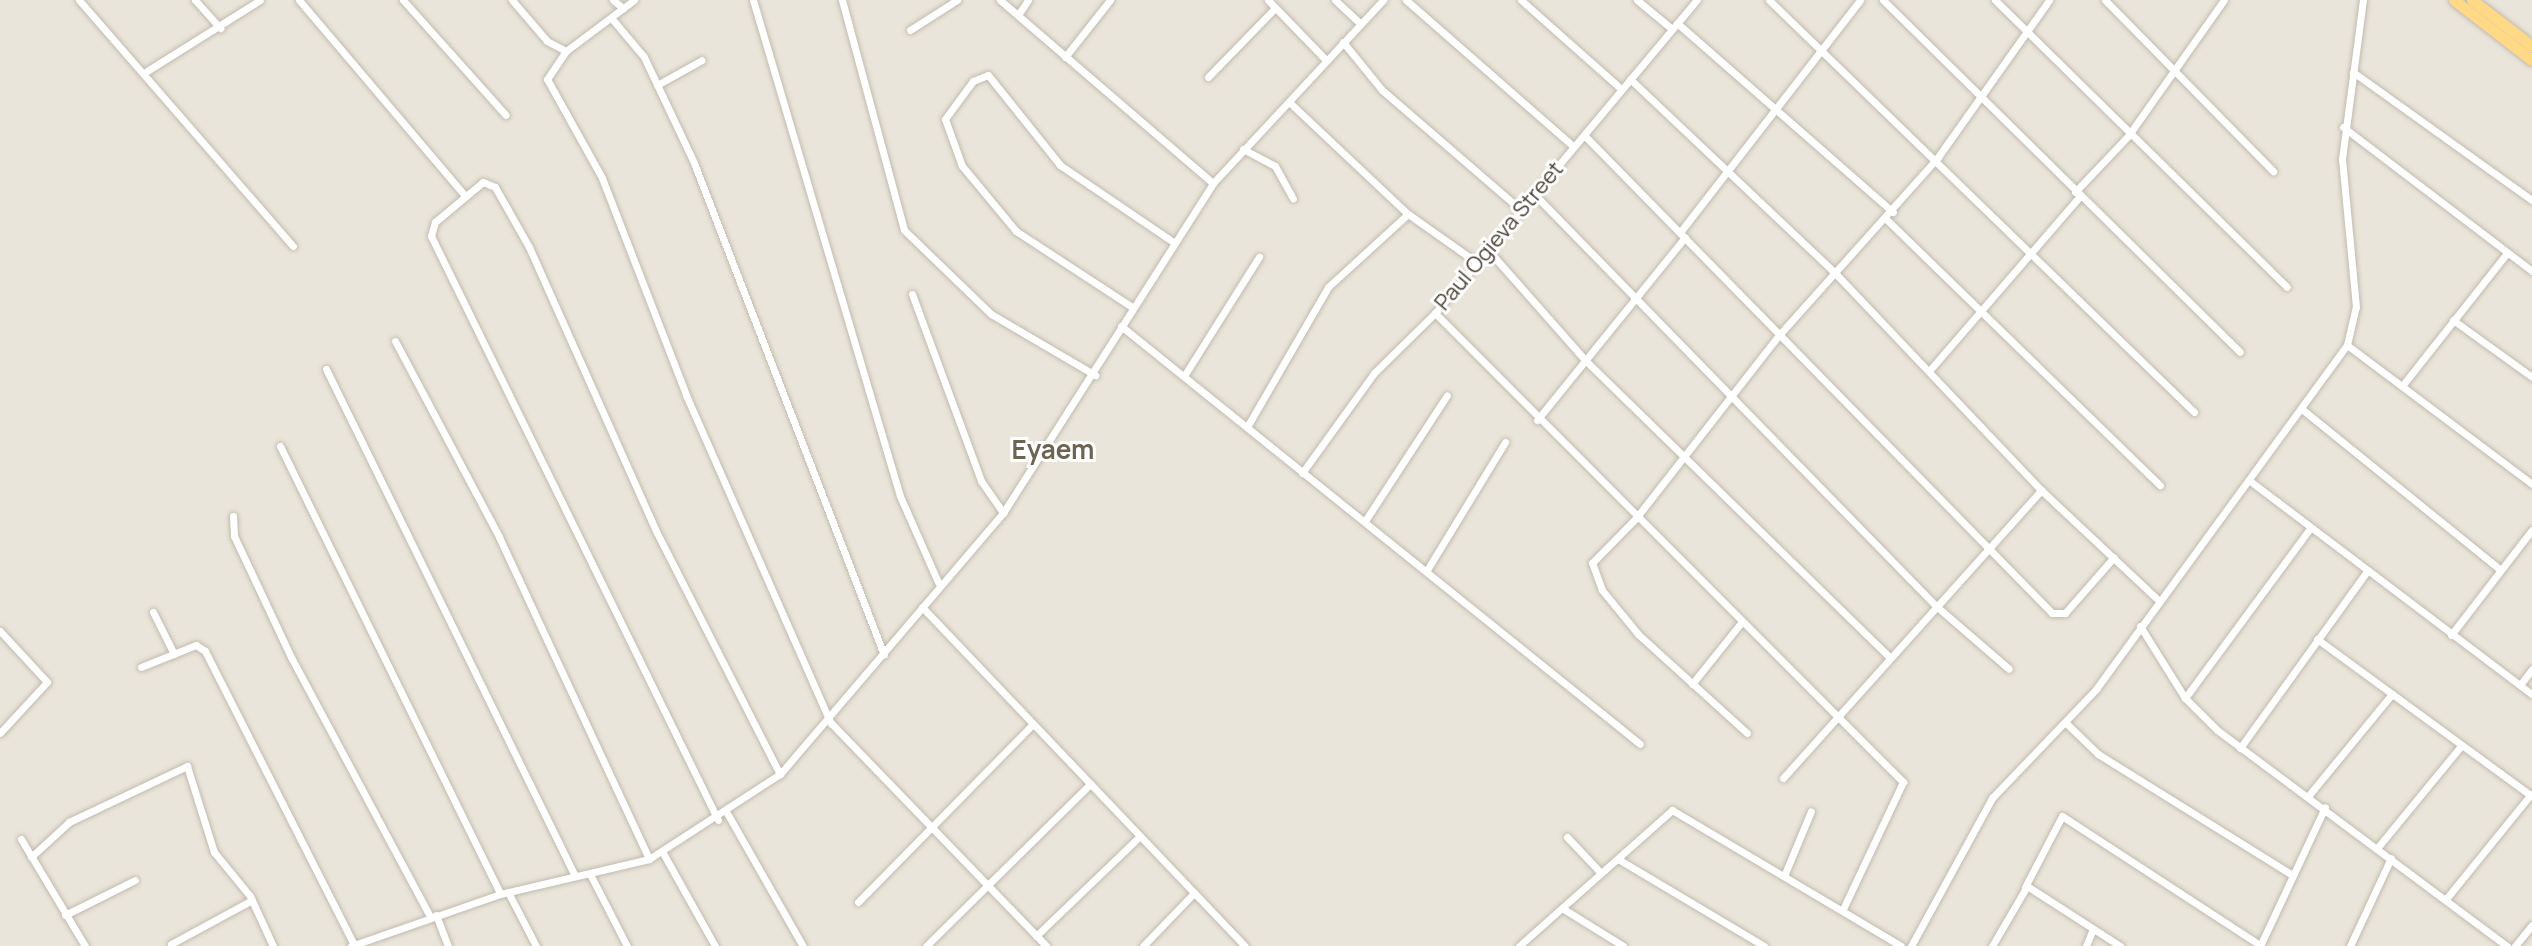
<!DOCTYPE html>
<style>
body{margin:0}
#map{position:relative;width:2532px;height:946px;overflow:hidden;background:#f6f3ec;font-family:Manrope,sans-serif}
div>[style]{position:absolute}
.residential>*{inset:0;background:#eae5da;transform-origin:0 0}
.roads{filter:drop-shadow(0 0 2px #c2bbae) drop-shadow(0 0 2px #c2bbae)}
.minor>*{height:7px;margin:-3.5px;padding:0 3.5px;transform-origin:3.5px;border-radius:3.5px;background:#fff}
.trunk>*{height:11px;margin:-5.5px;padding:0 5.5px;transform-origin:5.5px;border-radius:5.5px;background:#ffd985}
span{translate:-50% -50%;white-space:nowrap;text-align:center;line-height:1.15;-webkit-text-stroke:6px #fff;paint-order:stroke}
.street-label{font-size:22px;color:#4b4439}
.quarter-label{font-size:26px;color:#6e6250;font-weight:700}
</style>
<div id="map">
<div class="residential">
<i style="left:0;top:0;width:2532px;height:946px"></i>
</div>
<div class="roads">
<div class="minor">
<i style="left:79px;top:0;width:326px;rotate:49deg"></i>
<i style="left:195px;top:0;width:38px;rotate:48deg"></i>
<i style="left:299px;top:0;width:257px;rotate:49.7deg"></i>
<i style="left:403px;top:0;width:154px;rotate:48.2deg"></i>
<i style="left:512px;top:0;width:54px;rotate:49.5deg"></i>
<i style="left:547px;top:41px;width:21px;rotate:28deg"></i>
<i style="left:566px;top:51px;width:85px;rotate:-36.9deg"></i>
<i style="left:613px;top:0;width:13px;rotate:39deg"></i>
<i style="left:753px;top:0;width:517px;rotate:73.49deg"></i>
<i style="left:900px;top:496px;width:94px;rotate:66.2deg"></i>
<i style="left:842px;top:0;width:238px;rotate:74.9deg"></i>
<i style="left:904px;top:230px;width:121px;rotate:44deg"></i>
<i style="left:991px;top:314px;width:121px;rotate:30.4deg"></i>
<i style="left:1000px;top:0;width:281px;rotate:40.7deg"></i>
<i style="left:1268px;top:0;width:82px;rotate:46deg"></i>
<i style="left:1335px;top:0;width:35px;rotate:43deg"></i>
<i style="left:1406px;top:0;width:222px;rotate:41.2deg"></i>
<i style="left:1521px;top:0;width:132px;rotate:41.6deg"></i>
<i style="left:1637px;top:0;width:45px;rotate:39.6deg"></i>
<i style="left:1769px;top:0;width:592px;rotate:44.11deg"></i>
<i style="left:1883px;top:0;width:501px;rotate:44.6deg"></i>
<i style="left:1995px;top:0;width:409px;rotate:44.5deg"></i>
<i style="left:2105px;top:0;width:240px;rotate:45.5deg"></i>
<i style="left:1018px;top:15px;width:18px;rotate:-56deg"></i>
<i style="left:613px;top:20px;width:48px;rotate:50deg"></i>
<i style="left:644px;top:57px;width:117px;rotate:64.7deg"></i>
<i style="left:694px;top:163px;width:527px;rotate:68.88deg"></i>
<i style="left:1677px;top:23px;width:287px;rotate:41.2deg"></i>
<i style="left:910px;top:30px;width:56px;rotate:-32.6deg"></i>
<i style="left:1343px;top:42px;width:62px;rotate:50.9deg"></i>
<i style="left:1382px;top:90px;width:185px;rotate:40.8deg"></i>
<i style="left:566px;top:51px;width:34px;rotate:124deg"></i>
<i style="left:547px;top:79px;width:113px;rotate:60.9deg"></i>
<i style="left:602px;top:178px;width:233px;rotate:68.8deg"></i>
<i style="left:686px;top:395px;width:359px;rotate:66.2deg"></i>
<i style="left:831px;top:723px;width:310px;rotate:46deg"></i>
<i style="left:1065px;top:57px;width:73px;rotate:-51.7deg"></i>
<i style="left:147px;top:71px;width:133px;rotate:-32.1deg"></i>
<i style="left:2353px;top:72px;width:220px;rotate:35.6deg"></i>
<i style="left:1208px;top:77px;width:96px;rotate:-45.8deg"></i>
<i style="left:1630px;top:79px;width:284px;rotate:43.4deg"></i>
<i style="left:1836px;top:274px;width:298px;rotate:46.5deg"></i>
<i style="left:2041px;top:490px;width:158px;rotate:43.2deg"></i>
<i style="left:657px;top:85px;width:51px;rotate:-29.1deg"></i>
<i style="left:1289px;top:102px;width:163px;rotate:43.3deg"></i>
<i style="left:1408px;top:214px;width:83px;rotate:35.2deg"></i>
<i style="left:2343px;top:127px;width:238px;rotate:37.3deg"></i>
<i style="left:1584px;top:135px;width:669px;rotate:45.61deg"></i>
<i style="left:2052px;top:613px;width:13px"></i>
<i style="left:2065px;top:613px;width:74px;rotate:-48.8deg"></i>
<i style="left:1243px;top:149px;width:36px;rotate:28deg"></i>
<i style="left:1275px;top:166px;width:37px;rotate:61deg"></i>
<i style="left:2075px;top:192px;width:77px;rotate:-46.6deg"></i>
<i style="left:2128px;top:136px;width:166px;rotate:-54.8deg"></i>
<i style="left:1536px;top:196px;width:573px;rotate:45.71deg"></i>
<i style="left:1936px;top:606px;width:96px;rotate:40.8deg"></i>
<i style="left:1886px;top:219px;width:382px;rotate:44.2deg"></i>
<i style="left:1681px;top:231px;width:292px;rotate:-52.2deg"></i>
<i style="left:1489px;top:251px;width:147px;rotate:48.6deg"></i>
<i style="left:1586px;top:361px;width:424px;rotate:44.3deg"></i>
<i style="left:912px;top:294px;width:199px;rotate:69.7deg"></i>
<i style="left:981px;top:481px;width:39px;rotate:55deg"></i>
<i style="left:1132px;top:307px;width:139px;rotate:-146.8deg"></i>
<i style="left:1016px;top:231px;width:85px;rotate:-129.7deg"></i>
<i style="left:962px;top:166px;width:50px;rotate:-109.9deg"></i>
<i style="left:945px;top:119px;width:47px;rotate:-53.6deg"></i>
<i style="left:973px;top:81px;width:16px;rotate:-22deg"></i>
<i style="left:988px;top:75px;width:115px;rotate:51.3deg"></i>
<i style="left:1060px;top:165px;width:135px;rotate:34.2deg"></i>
<i style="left:1435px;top:313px;width:663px;rotate:45.06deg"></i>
<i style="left:1903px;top:782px;width:138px;rotate:115.3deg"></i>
<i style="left:2453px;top:320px;width:97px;rotate:35.8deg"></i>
<i style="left:1121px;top:326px;width:666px;rotate:38.85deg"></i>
<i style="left:395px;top:341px;width:222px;rotate:62deg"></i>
<i style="left:499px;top:537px;width:355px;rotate:65deg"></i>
<i style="left:2347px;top:345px;width:231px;rotate:36.9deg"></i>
<i style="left:326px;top:369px;width:565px;rotate:63.84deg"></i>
<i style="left:1929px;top:371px;width:231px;rotate:-49.2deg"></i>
<i style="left:1184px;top:376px;width:141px;rotate:-57.8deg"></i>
<i style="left:2402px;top:386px;width:169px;rotate:-51.7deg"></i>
<i style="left:2303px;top:410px;width:252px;rotate:39deg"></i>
<i style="left:1537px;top:420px;width:235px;rotate:-51deg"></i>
<i style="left:1247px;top:427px;width:162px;rotate:-59.9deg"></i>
<i style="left:1328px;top:287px;width:108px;rotate:-42.4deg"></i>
<i style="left:280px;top:446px;width:499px;rotate:63.8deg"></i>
<i style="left:1302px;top:473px;width:123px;rotate:-54.2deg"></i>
<i style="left:1374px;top:373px;width:86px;rotate:-44.5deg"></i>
<i style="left:1435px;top:313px;width:408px;rotate:-50.1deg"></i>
<i style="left:2250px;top:481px;width:353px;rotate:37.1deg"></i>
<i style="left:233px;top:516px;width:20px;rotate:87deg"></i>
<i style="left:234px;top:536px;width:136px;rotate:64.8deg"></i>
<i style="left:292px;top:659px;width:292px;rotate:61.8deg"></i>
<i style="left:1365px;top:521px;width:150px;rotate:-56.9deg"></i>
<i style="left:1427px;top:570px;width:150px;rotate:-58.6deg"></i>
<i style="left:922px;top:607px;width:468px;rotate:46.4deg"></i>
<i style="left:153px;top:612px;width:47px;rotate:63.4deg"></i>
<i style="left:2140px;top:626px;width:85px;rotate:58deg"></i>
<i style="left:2185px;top:698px;width:45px;rotate:45deg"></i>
<i style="left:2217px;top:730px;width:362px;rotate:36.7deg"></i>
<i style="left:0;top:631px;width:69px;rotate:47.3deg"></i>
<i style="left:47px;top:682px;width:69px;rotate:132.7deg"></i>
<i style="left:2451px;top:635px;width:133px;rotate:-52.4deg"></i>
<i style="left:2317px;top:639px;width:264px;rotate:36.2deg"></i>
<i style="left:141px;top:667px;width:59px;rotate:-21.8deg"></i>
<i style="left:196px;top:645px;width:11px;rotate:34deg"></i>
<i style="left:205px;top:651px;width:330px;rotate:63.1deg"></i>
<i style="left:1692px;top:684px;width:77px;rotate:-51.3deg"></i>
<i style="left:2520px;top:685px;width:20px;rotate:-53deg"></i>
<i style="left:2185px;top:698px;width:212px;rotate:-53.6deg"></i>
<i style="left:2066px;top:723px;width:45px;rotate:44.1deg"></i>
<i style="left:2098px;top:754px;width:227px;rotate:31.9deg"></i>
<i style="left:1747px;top:733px;width:147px;rotate:-137.8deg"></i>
<i style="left:1638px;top:634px;width:57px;rotate:-129.3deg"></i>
<i style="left:1602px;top:590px;width:29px;rotate:-110deg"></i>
<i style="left:1592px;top:563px;width:63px;rotate:-45.6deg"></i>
<i style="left:1636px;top:518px;width:232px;rotate:-52deg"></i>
<i style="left:1779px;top:335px;width:239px;rotate:-48.2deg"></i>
<i style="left:1938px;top:157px;width:192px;rotate:-54.7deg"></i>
<i style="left:2240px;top:748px;width:219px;rotate:-54.3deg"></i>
<i style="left:1783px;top:778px;width:387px;rotate:-48.1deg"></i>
<i style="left:2309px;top:795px;width:131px;rotate:-50.6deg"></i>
<i style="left:727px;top:813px;width:153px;rotate:60.3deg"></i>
<i style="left:718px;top:820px;width:651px;rotate:-116.17deg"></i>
<i style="left:431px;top:236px;width:15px;rotate:-74deg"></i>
<i style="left:435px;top:222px;width:62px;rotate:-39.8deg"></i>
<i style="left:483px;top:182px;width:13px;rotate:23deg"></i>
<i style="left:495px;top:187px;width:69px;rotate:60.5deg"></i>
<i style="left:529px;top:247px;width:311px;rotate:65.9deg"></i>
<i style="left:656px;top:531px;width:273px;rotate:63deg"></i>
<i style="left:1567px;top:837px;width:48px;rotate:46.7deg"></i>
<i style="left:21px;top:839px;width:125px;rotate:59.1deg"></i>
<i style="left:2378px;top:847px;width:131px;rotate:-50.6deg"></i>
<i style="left:663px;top:853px;width:107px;rotate:60.8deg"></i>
<i style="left:31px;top:857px;width:52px;rotate:-42.6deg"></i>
<i style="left:69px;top:822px;width:131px;rotate:-25.4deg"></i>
<i style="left:187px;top:766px;width:90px;rotate:72.6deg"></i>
<i style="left:214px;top:852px;width:57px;rotate:50.7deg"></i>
<i style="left:250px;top:896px;width:55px;rotate:65.3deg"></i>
<i style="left:1618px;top:859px;width:170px;rotate:30.8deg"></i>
<i style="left:591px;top:876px;width:79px;rotate:62.8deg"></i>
<i style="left:1784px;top:876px;width:70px;rotate:-67.4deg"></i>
<i style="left:2025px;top:887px;width:80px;rotate:-62.5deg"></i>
<i style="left:2062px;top:816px;width:236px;rotate:33.1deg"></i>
<i style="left:508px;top:892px;width:61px;rotate:62.6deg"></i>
<i style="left:2446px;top:899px;width:135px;rotate:-51deg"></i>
<i style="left:858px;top:902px;width:248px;rotate:-45.5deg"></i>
<i style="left:1562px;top:908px;width:72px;rotate:31.9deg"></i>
<i style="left:65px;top:915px;width:78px;rotate:-26.6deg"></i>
<i style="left:436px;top:915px;width:33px;rotate:69deg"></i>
<i style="left:1036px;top:936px;width:144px;rotate:-43.9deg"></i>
<i style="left:171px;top:944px;width:92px;rotate:-28.5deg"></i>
<i style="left:351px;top:946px;width:158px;rotate:-19.2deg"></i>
<i style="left:500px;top:894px;width:153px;rotate:-13.2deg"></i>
<i style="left:649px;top:859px;width:156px;rotate:-33deg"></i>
<i style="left:780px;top:774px;width:343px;rotate:-49.5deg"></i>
<i style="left:1003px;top:513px;width:391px;rotate:-57.5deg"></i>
<i style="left:1213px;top:183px;width:250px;rotate:-47.1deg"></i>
<i style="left:926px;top:946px;width:231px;rotate:-44.6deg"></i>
<i style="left:1143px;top:946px;width:74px;rotate:-46.1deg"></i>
<i style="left:1519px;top:946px;width:205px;rotate:-41.6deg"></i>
<i style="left:1672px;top:810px;width:266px;rotate:30.7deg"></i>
<i style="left:1911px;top:946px;width:169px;rotate:-61.3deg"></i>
<i style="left:1992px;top:798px;width:151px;rotate:-46.3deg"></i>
<i style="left:2096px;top:689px;width:426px;rotate:-53.9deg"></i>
<i style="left:2347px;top:345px;width:39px;rotate:-77deg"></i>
<i style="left:2356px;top:307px;width:149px;rotate:-95.4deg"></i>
<i style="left:2342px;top:159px;width:160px;rotate:-82.5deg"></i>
<i style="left:1992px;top:946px;width:69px;rotate:-59.7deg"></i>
<i style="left:2027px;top:886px;width:111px;rotate:32.8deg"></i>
<i style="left:2086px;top:946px;width:18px;rotate:-68deg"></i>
<i style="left:2260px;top:946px;width:153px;rotate:-64.9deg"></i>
<i style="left:2350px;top:946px;width:97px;rotate:-65deg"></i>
<i style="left:2515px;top:946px;width:27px;rotate:-51deg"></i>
</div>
<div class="trunk">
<i style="left:2454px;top:0;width:98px;rotate:37.6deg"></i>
<i style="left:2472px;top:0;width:76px;rotate:37.5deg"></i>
</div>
</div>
<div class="street-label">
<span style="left:1499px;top:236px;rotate:-50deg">Paul Ogieva Street</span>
</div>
<div class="quarter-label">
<span style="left:1053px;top:450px">Eyaem</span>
</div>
</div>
